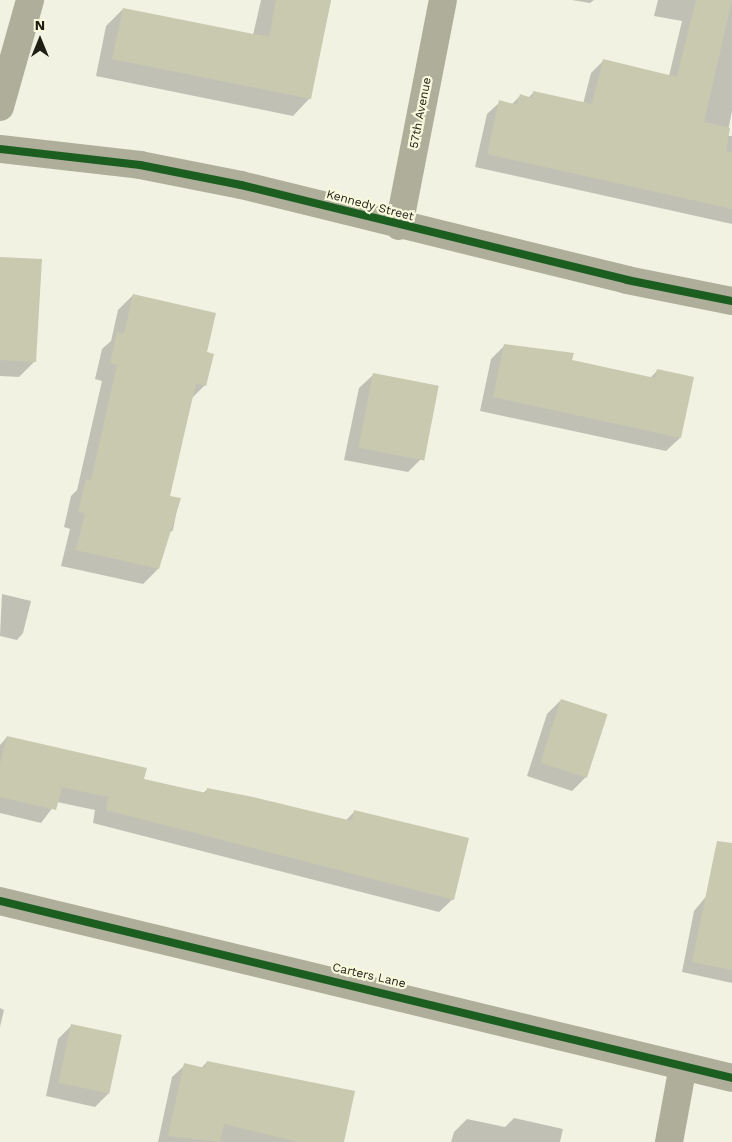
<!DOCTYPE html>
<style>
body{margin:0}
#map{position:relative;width:732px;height:1142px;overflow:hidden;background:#f1f2e2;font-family:"Work Sans",sans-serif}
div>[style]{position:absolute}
.shadow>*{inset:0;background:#0003}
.building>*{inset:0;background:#c9c9b0;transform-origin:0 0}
.minor>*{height:28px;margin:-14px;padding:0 14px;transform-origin:14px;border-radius:14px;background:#aeae9b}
.cycleway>*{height:8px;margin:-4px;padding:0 4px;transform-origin:4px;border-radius:4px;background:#1b5e20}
span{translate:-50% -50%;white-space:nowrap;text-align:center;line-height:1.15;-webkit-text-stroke:4.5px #f7f8dc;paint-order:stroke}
.street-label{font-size:12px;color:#1e1e14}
.north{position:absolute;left:15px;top:15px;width:50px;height:50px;-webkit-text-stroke:4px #f7f8dc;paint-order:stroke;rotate:0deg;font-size:14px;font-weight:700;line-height:20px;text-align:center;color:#1e1e14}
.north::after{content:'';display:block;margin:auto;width:18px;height:22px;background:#1e1e14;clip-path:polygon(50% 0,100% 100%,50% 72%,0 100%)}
</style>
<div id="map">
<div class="shadow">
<i style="clip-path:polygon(261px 0,331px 0,310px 98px,293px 116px,96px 76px,106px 26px,123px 9px,253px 35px)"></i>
<i style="clip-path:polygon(572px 0,594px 0,590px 3px)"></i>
<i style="clip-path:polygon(658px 0,732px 0,732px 111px,727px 136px,732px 136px,732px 224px,475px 167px,487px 114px,500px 102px,511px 105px,520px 96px,528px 98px,534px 92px,583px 104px,591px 73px,604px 60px,669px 76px,682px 21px,654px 16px)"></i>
<i style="clip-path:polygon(0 258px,35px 361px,19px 377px,0 376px)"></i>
<i style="clip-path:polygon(133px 295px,206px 353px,205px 385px,191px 399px,169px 497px,179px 499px,173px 530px,165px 537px,158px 569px,143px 584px,61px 566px,70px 529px,64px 527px,71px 496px,77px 490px,102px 381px,95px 379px,102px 349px,111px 341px,118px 310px)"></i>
<i style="clip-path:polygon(505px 345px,650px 378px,657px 371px,680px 438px,666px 451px,480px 411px,491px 359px)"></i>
<i style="clip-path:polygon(373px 375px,422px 458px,408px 472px,344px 460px,359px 388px)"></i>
<i style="clip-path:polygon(2px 594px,31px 601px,23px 633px,17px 640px,0 636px)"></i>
<i style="clip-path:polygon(561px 700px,586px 777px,572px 791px,527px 776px,547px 714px)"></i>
<i style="clip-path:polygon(7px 737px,143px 780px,203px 793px,208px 789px,345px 821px,355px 811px,453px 899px,439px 912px,93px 823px,95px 810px,57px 802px,41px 823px,0 813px,0 745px)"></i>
<i style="clip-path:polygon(732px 865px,732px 983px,682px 972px,694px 911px)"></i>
<i style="clip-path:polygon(0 1008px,4px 1010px,0 1027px)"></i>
<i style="clip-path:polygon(72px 1025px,109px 1093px,95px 1107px,46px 1096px,58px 1039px)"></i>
<i style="clip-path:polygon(207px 1062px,342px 1142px,158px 1142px,172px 1077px,185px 1065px,201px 1068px)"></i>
<i style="clip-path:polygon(514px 1118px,563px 1129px,560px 1142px,451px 1142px,454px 1132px,467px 1119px,505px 1127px)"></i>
</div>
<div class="building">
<i style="clip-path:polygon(276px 0,331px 0,311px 99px,112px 59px,123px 8px,269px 37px)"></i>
<i style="clip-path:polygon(696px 0,732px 0,704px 122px,730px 128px,726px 151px,732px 152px,732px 209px,487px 154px,499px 100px,517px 105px,520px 94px,532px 98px,533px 91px,592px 104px,603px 59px,677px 77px)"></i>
<i style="clip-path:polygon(0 257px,42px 259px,36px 362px,0 360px)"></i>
<i style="clip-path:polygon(133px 294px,216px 313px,207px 352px,214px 354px,206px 386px,196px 383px,170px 496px,181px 498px,159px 569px,76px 550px,85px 513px,78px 512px,86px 479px,91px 480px,117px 365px,110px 363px,117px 332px,124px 334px)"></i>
<i style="clip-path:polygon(504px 344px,574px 353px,572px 360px,655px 378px,657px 369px,694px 377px,681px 438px,493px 397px)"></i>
<i style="left:373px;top:373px;width:67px;height:76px;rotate:11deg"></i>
<i style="left:561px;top:699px;width:49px;height:67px;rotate:18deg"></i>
<i style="clip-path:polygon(7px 736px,147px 768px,144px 779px,206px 793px,207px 788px,253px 797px,352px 821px,354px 810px,469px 838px,454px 900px,106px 810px,108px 797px,62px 787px,56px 810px,0 797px,0 764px)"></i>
<i style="clip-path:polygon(717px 841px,732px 843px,732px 970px,692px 962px)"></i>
<i style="left:71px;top:1024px;width:52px;height:60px;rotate:12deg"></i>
<i style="clip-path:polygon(207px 1061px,355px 1091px,344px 1142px,298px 1142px,224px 1124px,220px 1142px,168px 1136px,184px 1063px,205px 1068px)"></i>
</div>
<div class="minor">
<i style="left:0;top:107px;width:111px;rotate:-74.3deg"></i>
<i style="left:0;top:149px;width:141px;rotate:6.5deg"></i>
<i style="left:140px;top:165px;width:103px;rotate:11.2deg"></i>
<i style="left:241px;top:185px;width:398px;rotate:13.8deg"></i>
<i style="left:627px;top:280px;width:107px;rotate:11.3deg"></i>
<i style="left:399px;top:226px;width:230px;rotate:-79deg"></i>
<i style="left:0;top:901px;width:753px;rotate:13.59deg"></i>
<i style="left:669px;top:1142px;width:77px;rotate:-79.6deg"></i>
</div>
<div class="cycleway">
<i style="left:0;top:149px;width:141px;rotate:6.5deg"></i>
<i style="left:140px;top:165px;width:103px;rotate:11.2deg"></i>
<i style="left:241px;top:185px;width:398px;rotate:13.8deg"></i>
<i style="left:627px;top:280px;width:107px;rotate:11.3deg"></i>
<i style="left:0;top:901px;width:753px;rotate:13.59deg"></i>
</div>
<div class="street-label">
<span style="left:421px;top:113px;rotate:-79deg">57th Avenue</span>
<span style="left:370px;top:206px;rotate:15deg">Kennedy Street</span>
<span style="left:369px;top:976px;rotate:13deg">Carters Lane</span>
</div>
<div class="north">N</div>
</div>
